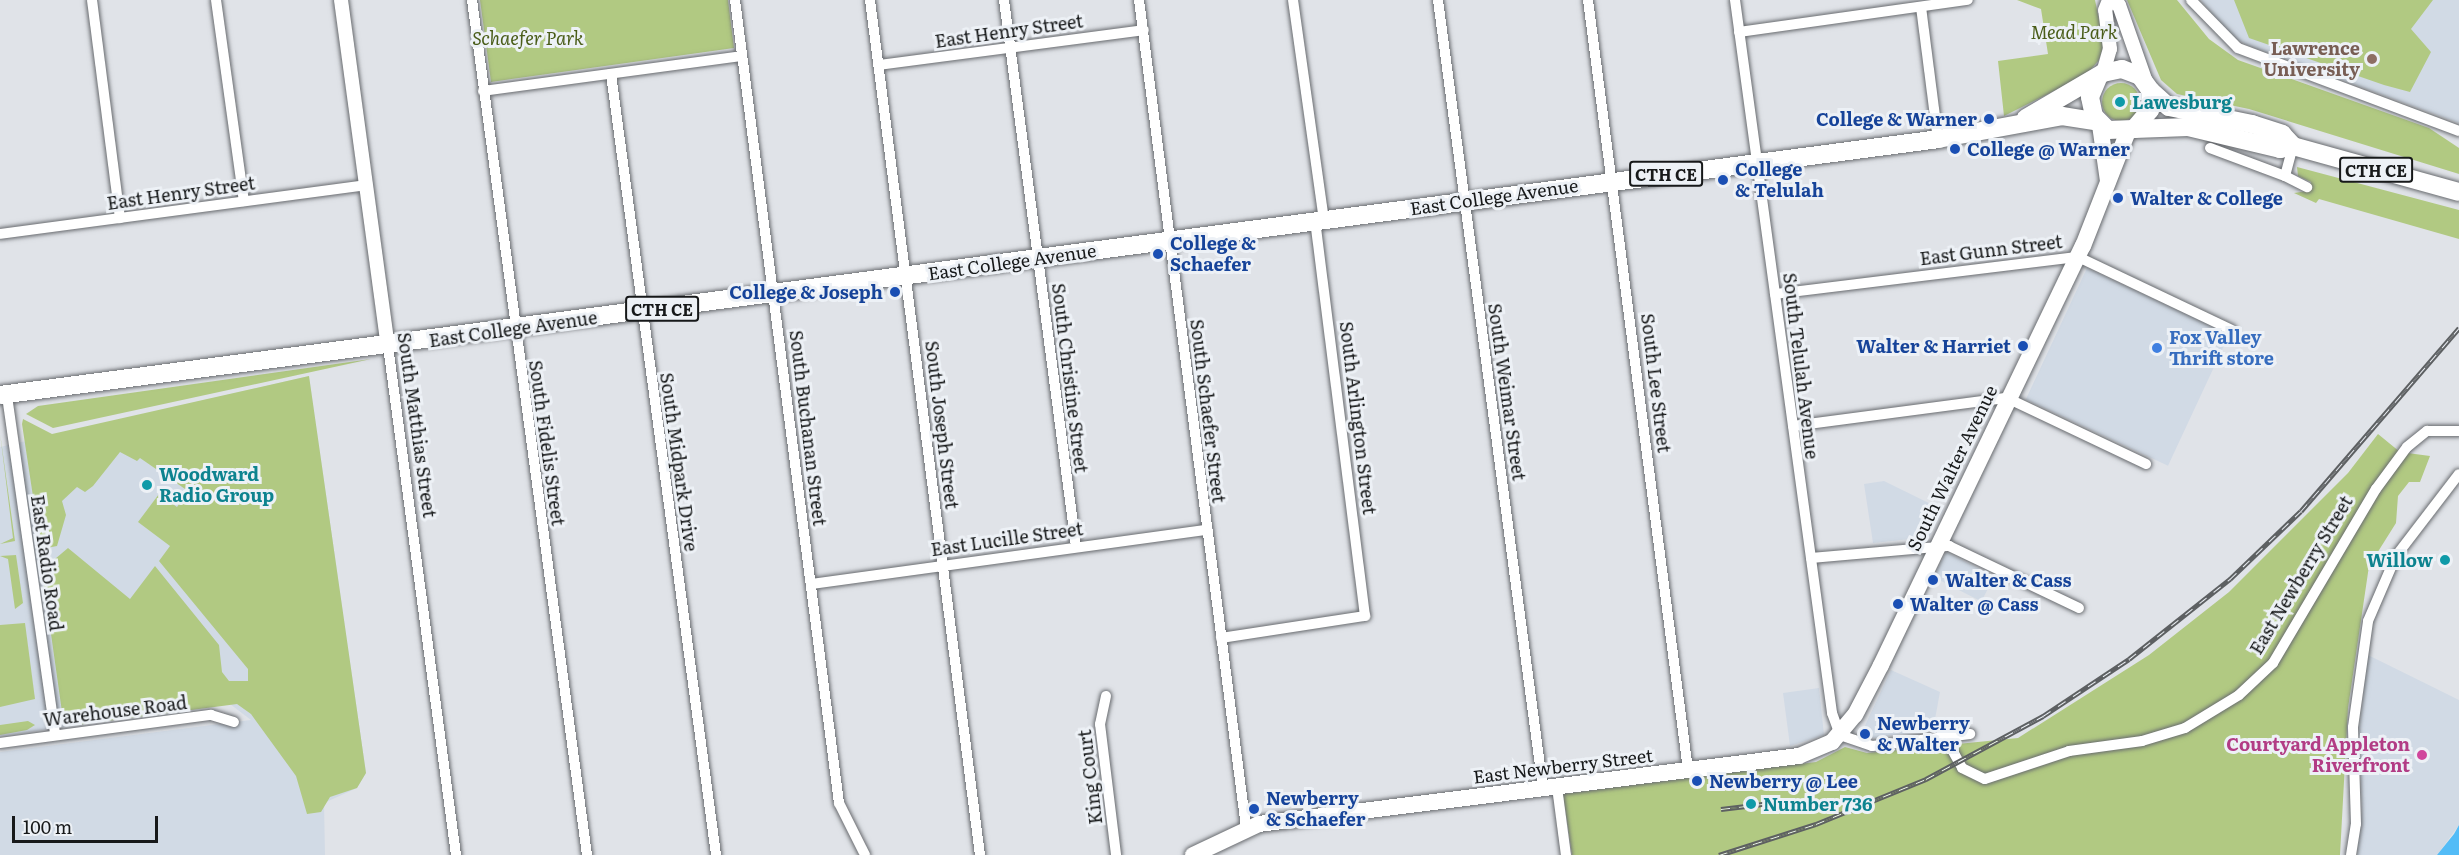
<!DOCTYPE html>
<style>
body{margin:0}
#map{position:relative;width:2459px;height:855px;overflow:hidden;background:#e0e3e8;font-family:Literata,serif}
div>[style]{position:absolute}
.built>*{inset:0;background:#d1dae5;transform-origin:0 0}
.green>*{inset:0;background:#b1c982}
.round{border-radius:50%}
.water>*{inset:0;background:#53bcf7}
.roads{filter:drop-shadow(0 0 2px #686b6f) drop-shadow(0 0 2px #686b6f)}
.minor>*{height:10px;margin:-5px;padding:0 5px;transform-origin:5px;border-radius:5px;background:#fff}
.tertiary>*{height:14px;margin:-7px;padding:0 7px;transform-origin:7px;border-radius:7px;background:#fff}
.secondary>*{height:16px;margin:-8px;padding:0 8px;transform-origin:8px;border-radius:8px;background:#fff}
.primary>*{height:18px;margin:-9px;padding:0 9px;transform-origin:9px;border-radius:9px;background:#fff}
.rail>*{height:5px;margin-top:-2.5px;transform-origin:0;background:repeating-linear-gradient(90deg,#edf1f6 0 9px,#5d6062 0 18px);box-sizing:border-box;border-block:2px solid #5d6062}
.dots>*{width:16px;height:16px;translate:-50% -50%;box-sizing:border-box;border:3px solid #edf1f6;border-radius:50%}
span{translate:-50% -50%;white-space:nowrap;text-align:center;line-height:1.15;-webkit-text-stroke:6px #edf1f6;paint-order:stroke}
.shield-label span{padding:2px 4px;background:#edf1f6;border:2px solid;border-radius:4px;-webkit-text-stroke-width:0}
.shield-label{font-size:16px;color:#17191a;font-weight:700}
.street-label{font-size:18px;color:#17191a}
.park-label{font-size:18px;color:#4a5d19;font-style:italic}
.education-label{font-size:18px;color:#785e54;font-weight:700}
.right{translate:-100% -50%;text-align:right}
.culture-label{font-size:18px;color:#0d838f;font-weight:700}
.left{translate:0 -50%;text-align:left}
.transit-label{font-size:18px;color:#164399;font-weight:700}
.shop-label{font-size:18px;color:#366cbe;font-weight:700}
.hotel-label{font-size:18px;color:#b23c85;font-weight:700}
.scale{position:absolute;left:12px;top:816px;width:146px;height:27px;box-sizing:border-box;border:3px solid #17191a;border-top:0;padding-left:8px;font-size:18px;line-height:21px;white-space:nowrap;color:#17191a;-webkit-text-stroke:4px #edf1f6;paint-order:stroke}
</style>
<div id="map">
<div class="built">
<i style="clip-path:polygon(2201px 0,2459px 0,2459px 123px,2247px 45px,2228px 34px)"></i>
<i style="left:2087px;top:268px;width:157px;height:145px;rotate:25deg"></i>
<i style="clip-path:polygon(309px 376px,366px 773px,357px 788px,324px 803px,325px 855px,0 855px,0 752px,251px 720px,230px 704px,0 736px,0 447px)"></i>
<i style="clip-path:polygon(1884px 481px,1943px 510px,1929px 537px,1873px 543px,1864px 484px)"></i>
<i style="left:1946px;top:552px;width:54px;height:28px;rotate:27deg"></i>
<i style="clip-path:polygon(2368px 655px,2459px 700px,2459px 825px,2437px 855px,2357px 855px,2362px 809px,2359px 732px)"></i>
<i style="clip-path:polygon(1891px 670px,1940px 692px,1933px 730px,1873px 738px,1862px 732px)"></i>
<i style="clip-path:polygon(1819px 688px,1824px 735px,1790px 746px,1783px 693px)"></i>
</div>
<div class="green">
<i style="clip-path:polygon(480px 0,728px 0,734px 48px,491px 82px)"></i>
<i style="clip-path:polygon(2017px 0,2095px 0,2104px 44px,2099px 60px,2086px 75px,2004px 116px,1998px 61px,2048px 54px,2041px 9px)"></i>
<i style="clip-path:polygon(2127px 0,2177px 0,2209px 39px,2238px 60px,2429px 128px,2459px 148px,2459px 174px,2249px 109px,2177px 94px,2161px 80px)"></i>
<i style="clip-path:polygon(2234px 0,2433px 0,2411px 29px,2431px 52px,2410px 92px,2384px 85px,2249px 38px)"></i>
<i class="round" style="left:2102px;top:83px;width:38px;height:38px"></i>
<i style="clip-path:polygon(2297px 167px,2459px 210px,2459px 239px,2319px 199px,2316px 203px,2294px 193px,2307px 191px,2311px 182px,2298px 176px)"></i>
<i style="clip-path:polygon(371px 359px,53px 428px,26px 414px,38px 406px)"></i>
<i style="clip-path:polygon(309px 376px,366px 773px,357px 788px,330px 797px,321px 812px,307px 814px,296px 776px,251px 714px,237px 704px,77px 725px,63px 719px,42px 570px,68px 548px,130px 599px,155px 566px,219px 645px,222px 672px,229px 681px,248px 681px,248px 669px,159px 561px,170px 546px,138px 522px,159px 494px,177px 507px,188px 491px,140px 458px,137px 461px,120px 452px,93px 486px,85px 492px,77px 487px,62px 501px,66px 515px,57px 546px,41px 549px,22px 424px,23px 419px,52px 434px)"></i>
<i style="clip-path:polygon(0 433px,15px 541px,0 544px,13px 538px)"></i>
<i style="clip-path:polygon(2378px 434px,2400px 452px,2430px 456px,2420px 482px,2409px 482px,2398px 496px,2396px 523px,2369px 566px,2348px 708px,2340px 855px,1572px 855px,1563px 794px,1816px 762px,1845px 747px,1867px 753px,2018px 738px,2149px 655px,2229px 592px,2348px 473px)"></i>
<i style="clip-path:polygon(16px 555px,23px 603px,15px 609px,8px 559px,0 556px)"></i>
<i style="clip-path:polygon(25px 623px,35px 699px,0 707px,0 625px)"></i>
<i style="clip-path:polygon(28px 721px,35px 725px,27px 730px,0 735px,0 725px)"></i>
</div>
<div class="water">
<i style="clip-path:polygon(2459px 825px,2459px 855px,2437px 855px,2454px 834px)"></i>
</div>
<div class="roads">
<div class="minor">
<i style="left:92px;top:0;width:220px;rotate:82.7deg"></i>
<i style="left:216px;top:0;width:203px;rotate:82.1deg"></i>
<i style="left:472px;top:0;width:863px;rotate:82.34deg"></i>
<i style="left:735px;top:0;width:810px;rotate:82.62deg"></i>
<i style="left:839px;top:803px;width:58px;rotate:63.4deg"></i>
<i style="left:870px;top:0;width:862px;rotate:82.67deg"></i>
<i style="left:1004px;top:0;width:551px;rotate:82.49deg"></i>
<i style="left:1139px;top:0;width:834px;rotate:82.63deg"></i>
<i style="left:1293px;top:0;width:222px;rotate:82deg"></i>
<i style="left:1438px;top:0;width:795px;rotate:82.41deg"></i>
<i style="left:1588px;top:0;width:776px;rotate:82.6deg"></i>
<i style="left:1735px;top:0;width:720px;rotate:82.25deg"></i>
<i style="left:1832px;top:713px;width:23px;rotate:70deg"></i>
<i style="left:1840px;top:735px;width:34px;rotate:19deg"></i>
<i style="left:1872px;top:746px;width:99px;rotate:-7deg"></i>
<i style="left:2191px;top:0;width:67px;rotate:45.6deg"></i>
<i style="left:2238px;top:48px;width:236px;rotate:20.6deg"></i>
<i style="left:1921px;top:7px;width:133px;rotate:82.7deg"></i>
<i style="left:1739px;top:32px;width:231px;rotate:-8deg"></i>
<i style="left:879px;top:65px;width:267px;rotate:-7.5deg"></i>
<i style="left:611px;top:74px;width:788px;rotate:82.34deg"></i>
<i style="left:483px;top:91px;width:261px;rotate:-7.7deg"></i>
<i style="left:2210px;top:148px;width:80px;rotate:20.5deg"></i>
<i style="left:2285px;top:176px;width:31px;rotate:-75deg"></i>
<i style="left:2285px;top:176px;width:25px;rotate:27deg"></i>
<i style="left:0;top:234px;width:369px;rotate:-7.6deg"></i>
<i style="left:1775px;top:294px;width:305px;rotate:-7deg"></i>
<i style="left:2078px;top:257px;width:170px;rotate:25.4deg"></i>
<i style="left:388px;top:346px;width:514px;rotate:82.39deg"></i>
<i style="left:7px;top:396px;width:342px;rotate:81.9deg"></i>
<i style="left:1793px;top:426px;width:216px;rotate:-7.5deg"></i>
<i style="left:2007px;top:398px;width:154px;rotate:25.4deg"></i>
<i style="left:1811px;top:558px;width:139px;rotate:-5deg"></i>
<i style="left:1949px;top:546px;width:144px;rotate:25.5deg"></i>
<i style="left:811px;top:584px;width:400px;rotate:-7.8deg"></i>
<i style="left:1221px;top:638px;width:146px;rotate:-8.7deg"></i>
<i style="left:1365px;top:616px;width:398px;rotate:-97.2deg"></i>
<i style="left:1106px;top:696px;width:29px;rotate:102deg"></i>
<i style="left:1100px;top:724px;width:132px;rotate:83deg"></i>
<i style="left:1937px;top:738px;width:15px;rotate:32deg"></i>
<i style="left:1950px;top:746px;width:25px;rotate:61deg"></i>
<i style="left:1962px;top:768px;width:25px;rotate:26deg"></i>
<i style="left:1985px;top:779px;width:89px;rotate:-18.4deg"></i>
<i style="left:2069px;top:751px;width:74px;rotate:-7.8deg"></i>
<i style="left:2142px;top:741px;width:45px;rotate:-16.8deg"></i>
<i style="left:2185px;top:728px;width:63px;rotate:-31.4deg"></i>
<i style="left:2239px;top:695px;width:47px;rotate:-43.3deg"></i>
<i style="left:2273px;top:663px;width:202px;rotate:-59.4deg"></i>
<i style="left:2376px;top:489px;width:52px;rotate:-53.6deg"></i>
<i style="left:2407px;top:447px;width:26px;rotate:-39deg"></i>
<i style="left:2427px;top:431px;width:32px"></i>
<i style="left:0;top:743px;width:213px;rotate:-7.6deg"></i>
<i style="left:211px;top:715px;width:24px;rotate:17deg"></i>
<i style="left:1557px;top:787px;width:69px;rotate:82.5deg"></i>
<i style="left:2351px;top:855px;width:31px;rotate:-81deg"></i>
<i style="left:2356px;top:824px;width:97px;rotate:-91.8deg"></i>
<i style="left:2353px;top:727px;width:107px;rotate:-81.9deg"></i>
<i style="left:2368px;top:621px;width:71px;rotate:-66.7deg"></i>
<i style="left:2396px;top:556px;width:103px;rotate:-52.5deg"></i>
</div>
<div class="tertiary">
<i style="left:341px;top:0;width:349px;rotate:82.3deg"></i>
<i style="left:2109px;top:0;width:11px;rotate:27deg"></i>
<i style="left:2119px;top:5px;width:82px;rotate:70.7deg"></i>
<i style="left:2103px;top:73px;width:25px;rotate:-74deg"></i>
<i style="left:2110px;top:49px;width:39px;rotate:-97deg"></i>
<i style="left:2105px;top:10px;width:11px;rotate:-68deg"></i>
</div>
<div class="secondary">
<i style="left:2100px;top:125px;width:57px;rotate:81.9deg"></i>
<i style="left:1193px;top:855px;width:73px;rotate:-25.2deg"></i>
<i style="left:1259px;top:824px;width:544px;rotate:-7.18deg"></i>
<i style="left:1799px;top:756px;width:36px;rotate:-23deg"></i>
<i style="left:1832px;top:742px;width:35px;rotate:-50deg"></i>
<i style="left:1855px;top:715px;width:56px;rotate:-62.5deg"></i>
<i style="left:1881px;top:665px;width:465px;rotate:-64.3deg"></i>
<i style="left:2083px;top:246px;width:123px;rotate:-68.6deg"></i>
</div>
<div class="primary">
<i style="left:2151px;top:91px;width:24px;rotate:42deg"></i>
<i style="left:2169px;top:107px;width:85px;rotate:11.6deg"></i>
<i style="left:2252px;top:124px;width:32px;rotate:18deg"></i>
<i style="left:2282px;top:134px;width:16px;rotate:47deg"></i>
<i style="left:2026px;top:118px;width:89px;rotate:-30.3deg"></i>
<i style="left:2103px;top:73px;width:19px;rotate:-12deg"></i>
<i style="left:2122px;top:69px;width:19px;rotate:21deg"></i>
<i style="left:2140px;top:76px;width:19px;rotate:54deg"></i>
<i style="left:2151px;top:91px;width:19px;rotate:93deg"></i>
<i style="left:2150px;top:110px;width:25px;rotate:130deg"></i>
<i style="left:2134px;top:129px;width:26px;rotate:178deg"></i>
<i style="left:2108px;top:130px;width:20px;rotate:-135deg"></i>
<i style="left:2094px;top:116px;width:19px;rotate:-102deg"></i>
<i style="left:2090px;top:97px;width:23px;rotate:-67deg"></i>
<i style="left:2134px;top:129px;width:54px;rotate:-2.1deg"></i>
<i style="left:2188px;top:127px;width:95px;rotate:13.4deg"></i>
<i style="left:2280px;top:149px;width:13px;rotate:-13deg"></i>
<i style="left:2293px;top:146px;width:172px;rotate:15.5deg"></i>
<i style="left:0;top:395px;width:1955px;rotate:-7.52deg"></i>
<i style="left:1938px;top:139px;width:126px;rotate:-10.5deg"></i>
<i style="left:2062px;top:116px;width:36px;rotate:9deg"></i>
</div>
</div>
<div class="rail">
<i style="left:1721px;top:809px;width:42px;rotate:-6.8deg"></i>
<i style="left:1719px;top:855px;width:102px;rotate:-17.7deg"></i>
<i style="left:1816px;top:824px;width:119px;rotate:-22.2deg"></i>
<i style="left:1926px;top:779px;width:133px;rotate:-28.3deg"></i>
<i style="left:2043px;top:716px;width:103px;rotate:-33.5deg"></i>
<i style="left:2129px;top:659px;width:129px;rotate:-38.4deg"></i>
<i style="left:2230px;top:579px;width:98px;rotate:-43.8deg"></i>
<i style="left:2301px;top:511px;width:242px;rotate:-49.2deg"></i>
</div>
<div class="dots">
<i style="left:2372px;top:59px;background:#8d6e63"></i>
<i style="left:2120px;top:102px;background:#0f9aa8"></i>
<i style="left:1989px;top:119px;background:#1a4fb4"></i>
<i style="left:1955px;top:149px;background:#1a4fb4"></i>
<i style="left:1723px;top:180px;background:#1a4fb4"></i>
<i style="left:2118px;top:198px;background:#1a4fb4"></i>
<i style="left:1158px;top:254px;background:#1a4fb4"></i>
<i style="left:895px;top:292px;background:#1a4fb4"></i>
<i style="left:2023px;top:346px;background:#1a4fb4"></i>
<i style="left:2157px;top:348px;background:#3f7fe0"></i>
<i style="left:147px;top:485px;background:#0f9aa8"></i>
<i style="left:2445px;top:560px;background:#0f9aa8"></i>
<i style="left:1933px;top:580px;background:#1a4fb4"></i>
<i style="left:1898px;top:604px;background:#1a4fb4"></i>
<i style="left:1865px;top:734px;background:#1a4fb4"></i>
<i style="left:2422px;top:755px;background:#d1479c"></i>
<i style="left:1697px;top:781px;background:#1a4fb4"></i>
<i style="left:1751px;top:804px;background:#0f9aa8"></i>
<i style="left:1254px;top:809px;background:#1a4fb4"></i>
</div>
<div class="shield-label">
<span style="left:2376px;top:170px">CTH CE</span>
<span style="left:1666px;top:174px">CTH CE</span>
<span style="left:662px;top:309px">CTH CE</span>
</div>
<div class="street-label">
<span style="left:1009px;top:31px;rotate:-8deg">East Henry Street</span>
<span style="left:181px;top:193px;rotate:-8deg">East Henry Street</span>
<span style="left:1494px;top:197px;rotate:-8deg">East College Avenue</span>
<span style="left:1991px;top:250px;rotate:-7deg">East Gunn Street</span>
<span style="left:1012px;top:262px;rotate:-8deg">East College Avenue</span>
<span style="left:513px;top:329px;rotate:-8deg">East College Avenue</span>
<span style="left:1801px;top:366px;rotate:83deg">South Telulah Avenue</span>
<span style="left:1070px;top:378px;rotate:83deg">South Christine Street</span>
<span style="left:1656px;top:383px;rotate:83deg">South Lee Street</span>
<span style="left:1507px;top:392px;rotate:82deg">South Weimar Street</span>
<span style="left:1208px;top:411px;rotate:83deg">South Schaefer Street</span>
<span style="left:1358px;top:418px;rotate:83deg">South Arlington Street</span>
<span style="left:417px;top:425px;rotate:82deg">South Matthias Street</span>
<span style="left:942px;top:425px;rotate:83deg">South Joseph Street</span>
<span style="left:808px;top:428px;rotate:83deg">South Buchanan Street</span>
<span style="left:547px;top:443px;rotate:82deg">South Fidelis Street</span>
<span style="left:679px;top:462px;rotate:82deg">South Midpark Drive</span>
<span style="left:1952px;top:468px;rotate:-64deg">South Walter Avenue</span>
<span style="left:1007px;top:539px;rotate:-8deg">East Lucille Street</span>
<span style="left:47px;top:563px;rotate:82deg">East Radio Road</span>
<span style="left:2301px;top:575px;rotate:-59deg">East Newberry Street</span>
<span style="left:115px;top:711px;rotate:-7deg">Warehouse Road</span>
<span style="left:1563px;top:766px;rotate:-7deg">East Newberry Street</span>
<span style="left:1090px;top:777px;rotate:-97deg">King Court</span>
</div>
<div class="park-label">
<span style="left:2074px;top:32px">Mead Park</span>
<span style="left:528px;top:38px">Schaefer Park</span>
</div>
<div class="education-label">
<span class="right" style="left:2360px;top:59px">Lawrence<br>University</span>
</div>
<div class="culture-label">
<span class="left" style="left:2132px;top:102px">Lawesburg</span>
<span class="left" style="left:159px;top:485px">Woodward<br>Radio Group</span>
<span class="right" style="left:2433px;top:560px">Willow</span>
<span class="left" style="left:1763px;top:804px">Number 736</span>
</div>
<div class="transit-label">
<span class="right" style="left:1977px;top:119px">College &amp; Warner</span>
<span class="left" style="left:1967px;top:149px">College @ Warner</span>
<span class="left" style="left:1735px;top:180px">College<br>&amp; Telulah</span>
<span class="left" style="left:2130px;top:198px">Walter &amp; College</span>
<span class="left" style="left:1170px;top:254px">College &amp;<br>Schaefer</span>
<span class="right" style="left:883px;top:292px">College &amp; Joseph</span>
<span class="right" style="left:2011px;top:346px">Walter &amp; Harriet</span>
<span class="left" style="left:1945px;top:580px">Walter &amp; Cass</span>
<span class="left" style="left:1910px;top:604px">Walter @ Cass</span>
<span class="left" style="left:1877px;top:734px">Newberry<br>&amp; Walter</span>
<span class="left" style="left:1709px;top:781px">Newberry @ Lee</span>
<span class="left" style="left:1266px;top:809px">Newberry<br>&amp; Schaefer</span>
</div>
<div class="shop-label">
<span class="left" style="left:2169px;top:348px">Fox Valley<br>Thrift store</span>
</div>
<div class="hotel-label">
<span class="right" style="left:2410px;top:755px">Courtyard Appleton<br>Riverfront</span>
</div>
<div class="scale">100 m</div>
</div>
